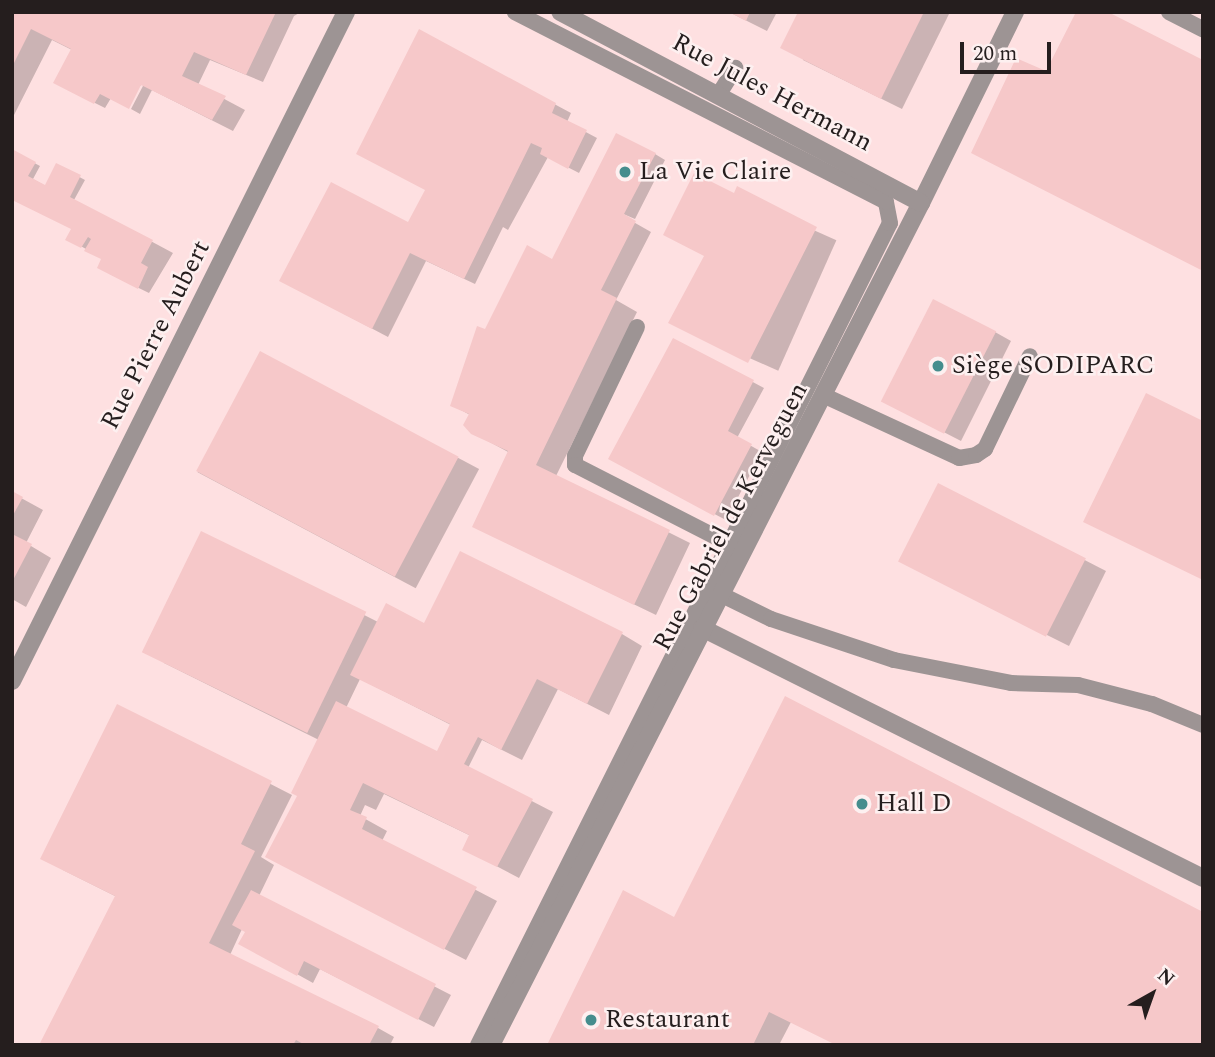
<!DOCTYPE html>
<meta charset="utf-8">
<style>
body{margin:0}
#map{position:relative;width:1215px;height:1057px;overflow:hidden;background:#fdf0f0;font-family:Spectral,serif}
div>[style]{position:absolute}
.built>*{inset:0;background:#fee0e1;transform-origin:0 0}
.shadow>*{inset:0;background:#0003;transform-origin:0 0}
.building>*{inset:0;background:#f6c8c9;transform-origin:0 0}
.service>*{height:16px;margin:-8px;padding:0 8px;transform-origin:8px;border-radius:8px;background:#9d9494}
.minor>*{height:18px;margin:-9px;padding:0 9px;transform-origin:9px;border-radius:9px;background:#9d9494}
.tertiary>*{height:18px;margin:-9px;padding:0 9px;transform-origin:9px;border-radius:9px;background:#9d9494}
.dots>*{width:19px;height:19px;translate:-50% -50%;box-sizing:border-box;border:4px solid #fdf0f0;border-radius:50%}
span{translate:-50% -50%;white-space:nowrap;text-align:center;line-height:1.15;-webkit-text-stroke:5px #fdf0f0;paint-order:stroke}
.street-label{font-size:26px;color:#251e1e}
.poi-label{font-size:26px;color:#251e1e}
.left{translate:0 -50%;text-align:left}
.frame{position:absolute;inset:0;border:14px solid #251e1e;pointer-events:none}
.north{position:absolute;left:1117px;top:959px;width:70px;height:70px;-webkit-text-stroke:5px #fdf0f0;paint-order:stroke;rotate:40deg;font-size:19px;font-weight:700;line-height:28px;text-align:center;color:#251e1e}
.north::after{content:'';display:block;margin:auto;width:24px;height:32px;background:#251e1e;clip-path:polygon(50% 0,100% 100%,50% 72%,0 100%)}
.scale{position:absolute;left:960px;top:42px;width:91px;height:32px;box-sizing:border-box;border:4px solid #251e1e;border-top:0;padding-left:9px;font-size:21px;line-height:24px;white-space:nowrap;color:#251e1e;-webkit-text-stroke:5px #fdf0f0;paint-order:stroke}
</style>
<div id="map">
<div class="built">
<i style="left:12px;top:12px;width:1191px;height:1033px"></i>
</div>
<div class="shadow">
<i style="clip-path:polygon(12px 12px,301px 12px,294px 16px,263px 82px,210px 60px,198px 85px,245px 110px,233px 131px,152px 90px,140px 114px,131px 109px,144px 84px,111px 98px,105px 108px,65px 88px,72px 50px,52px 40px,12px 119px)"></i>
<i style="clip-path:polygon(729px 12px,777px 12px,767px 31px)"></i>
<i style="clip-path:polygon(800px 12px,950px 12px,902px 109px,803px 60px)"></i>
<i style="clip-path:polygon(420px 32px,571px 113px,567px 122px,597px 138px,579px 173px,548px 157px,508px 230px,503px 227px,475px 284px,426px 261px,388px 337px,297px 289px,409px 225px,426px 190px)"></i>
<i style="clip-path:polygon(12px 151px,40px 166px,33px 179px,59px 194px,57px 165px,85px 180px,74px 200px,173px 253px,149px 293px,110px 274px,104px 259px,68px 239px,73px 229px,12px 199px)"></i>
<i style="clip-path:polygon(655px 154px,665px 160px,635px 219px,607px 207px,651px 232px,616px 300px,637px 312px,556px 476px,690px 543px,656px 615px,503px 541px,510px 453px,473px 433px,470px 415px,452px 405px,486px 331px)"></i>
<i style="left:735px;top:195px;width:111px;height:143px;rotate:24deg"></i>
<i style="clip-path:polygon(995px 332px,1011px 341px,961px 441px,897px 408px)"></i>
<i style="clip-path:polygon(674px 340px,764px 388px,737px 438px,762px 452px,726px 520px,626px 468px)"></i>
<i style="left:261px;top:353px;width:247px;height:135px;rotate:28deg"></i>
<i style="clip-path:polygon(939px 485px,1106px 571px,1069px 646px,921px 572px)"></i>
<i style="clip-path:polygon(12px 493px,43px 510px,26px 543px,51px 558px,26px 607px,12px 599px)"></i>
<i style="clip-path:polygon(evenodd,202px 533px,378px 622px,434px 630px,622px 634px,642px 646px,609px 715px,558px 689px,522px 760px,482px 740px,468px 768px,553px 812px,519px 878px,464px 849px,471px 836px,384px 794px,376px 810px,365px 805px,360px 816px,387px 831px,382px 841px,497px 901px,466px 960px,288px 868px,298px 798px,319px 740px,164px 663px,202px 533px,360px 679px,451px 725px,437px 753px,346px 708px,360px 679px)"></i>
<i style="clip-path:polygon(118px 706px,292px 795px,261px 857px,274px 865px,259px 896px,451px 995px,434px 1027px,320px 969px,313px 983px,241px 943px,247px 932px,242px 929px,230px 955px,378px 1028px,394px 1037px,390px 1045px,41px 1045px,117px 897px,63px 870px)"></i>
<i style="clip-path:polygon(675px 919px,791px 1022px,779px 1045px,549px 1045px)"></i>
</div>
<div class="building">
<i style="clip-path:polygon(12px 12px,276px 12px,246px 75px,194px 52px,182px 76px,226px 96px,212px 120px,141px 85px,129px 109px,100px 94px,94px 104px,53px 83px,71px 49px,31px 29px,12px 67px)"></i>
<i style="clip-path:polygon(729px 12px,750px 12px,746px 21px)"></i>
<i style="clip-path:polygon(798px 12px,924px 12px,881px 99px,780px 48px)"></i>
<i style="clip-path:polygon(1076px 12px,1108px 12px,1203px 60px,1203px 271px,971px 153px,1016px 58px,1046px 71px)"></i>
<i style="clip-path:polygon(419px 29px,556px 103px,552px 113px,587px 130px,568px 169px,540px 154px,542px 148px,531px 143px,464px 279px,410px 253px,372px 329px,279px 281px,331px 182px,408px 222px,425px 190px,356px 154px)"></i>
<i style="clip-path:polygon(616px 133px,656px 153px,624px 214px,636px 221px,601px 290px,617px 298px,536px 465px,670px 530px,634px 605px,472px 527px,508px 451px,471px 434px,463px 425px,469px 414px,450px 406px,477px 326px,485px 329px,527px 245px,552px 259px)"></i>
<i style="clip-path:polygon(12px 149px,36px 162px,28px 176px,45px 185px,56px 163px,81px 175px,70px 197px,153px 240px,141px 263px,148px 267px,138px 289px,97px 268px,101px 259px,84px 251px,91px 239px,88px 237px,81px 248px,65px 240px,71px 229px,12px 200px)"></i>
<i style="clip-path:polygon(694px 173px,734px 193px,737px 186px,817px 227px,748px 363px,668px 323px,704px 256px,663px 235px)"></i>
<i style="left:933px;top:299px;width:71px;height:115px;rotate:27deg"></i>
<i style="clip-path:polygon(673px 338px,754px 380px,728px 431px,752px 444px,714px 516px,608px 459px)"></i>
<i style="left:260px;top:351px;width:225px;height:136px;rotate:28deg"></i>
<i style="clip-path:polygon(1146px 393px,1203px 421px,1203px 580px,1083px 522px)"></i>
<i style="left:938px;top:483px;width:166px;height:88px;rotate:27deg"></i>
<i style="clip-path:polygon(12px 491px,23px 497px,12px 517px)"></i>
<i style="left:201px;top:531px;width:184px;height:135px;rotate:26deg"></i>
<i style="clip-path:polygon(12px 534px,32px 544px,12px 582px)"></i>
<i style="clip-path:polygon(460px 551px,623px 632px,587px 704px,537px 679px,501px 750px,478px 737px,464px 764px,533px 799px,497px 867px,462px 850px,469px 835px,363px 783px,350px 810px,367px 817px,362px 829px,477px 887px,444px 950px,265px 857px,297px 796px,291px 793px,336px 701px,437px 751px,450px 724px,350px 675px,386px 603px,424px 623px)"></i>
<i style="clip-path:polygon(785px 696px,1203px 912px,1203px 1045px,836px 1045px,769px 1012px,753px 1045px,547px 1045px,623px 890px,674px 917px)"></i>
<i style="clip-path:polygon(117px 704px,272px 781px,241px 844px,255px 851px,209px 943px,379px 1026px,369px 1045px,305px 1045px,296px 1040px,293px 1045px,39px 1045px,115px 896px,40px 859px)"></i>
<i style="clip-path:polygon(251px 890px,436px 984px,418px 1020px,304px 961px,297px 976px,238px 944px,245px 932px,232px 925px)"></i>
</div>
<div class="service">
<i style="left:1169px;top:12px;width:38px;rotate:27deg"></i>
<i style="left:719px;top:94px;width:31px;rotate:-58deg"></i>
<i style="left:637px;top:327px;width:143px;rotate:115.7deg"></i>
<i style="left:575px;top:456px;width:9px;rotate:90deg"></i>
<i style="left:575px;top:465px;width:182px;rotate:27.1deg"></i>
<i style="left:825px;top:396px;width:148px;rotate:24.8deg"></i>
<i style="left:959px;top:458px;width:17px;rotate:-10deg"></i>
<i style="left:976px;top:455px;width:11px;rotate:-34deg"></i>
<i style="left:985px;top:449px;width:103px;rotate:-64.2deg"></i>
<i style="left:720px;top:594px;width:57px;rotate:26.1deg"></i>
<i style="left:771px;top:619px;width:130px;rotate:18.4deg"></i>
<i style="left:894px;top:660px;width:119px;rotate:11.1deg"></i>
<i style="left:1011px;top:683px;width:67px;rotate:1.7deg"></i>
<i style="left:1078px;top:685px;width:76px;rotate:14.4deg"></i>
<i style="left:1152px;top:704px;width:55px;rotate:22.4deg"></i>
<i style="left:478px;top:1045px;width:919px;rotate:-63.38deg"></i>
<i style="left:890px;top:223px;width:21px;rotate:-101deg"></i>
<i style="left:886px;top:202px;width:417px;rotate:-152.9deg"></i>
</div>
<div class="minor">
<i style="left:921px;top:203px;width:213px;rotate:-63.8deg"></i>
<i style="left:702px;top:628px;width:560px;rotate:26.52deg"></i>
</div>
<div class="tertiary">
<i style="left:12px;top:681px;width:748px;rotate:-63.47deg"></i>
<i style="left:491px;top:1045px;width:945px;rotate:-62.95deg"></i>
<i style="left:921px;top:203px;width:408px;rotate:-152.1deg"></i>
</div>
<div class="dots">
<i style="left:625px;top:172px;background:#458d8d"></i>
<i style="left:938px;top:366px;background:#458d8d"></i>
<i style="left:862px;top:804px;background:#458d8d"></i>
<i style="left:591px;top:1020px;background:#458d8d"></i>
</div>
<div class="street-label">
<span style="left:772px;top:93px;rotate:28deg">Rue Jules Hermann</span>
<span style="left:156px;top:335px;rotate:-63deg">Rue Pierre Aubert</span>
<span style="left:731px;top:517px;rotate:-62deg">Rue Gabriel de Kerveguen</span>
</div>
<div class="poi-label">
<span class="left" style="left:639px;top:172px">La Vie Claire</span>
<span class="left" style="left:952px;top:366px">Siège SODIPARC</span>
<span class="left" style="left:876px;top:804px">Hall D</span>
<span class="left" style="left:605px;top:1020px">Restaurant</span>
</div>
<div class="frame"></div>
<div class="north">N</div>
<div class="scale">20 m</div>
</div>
